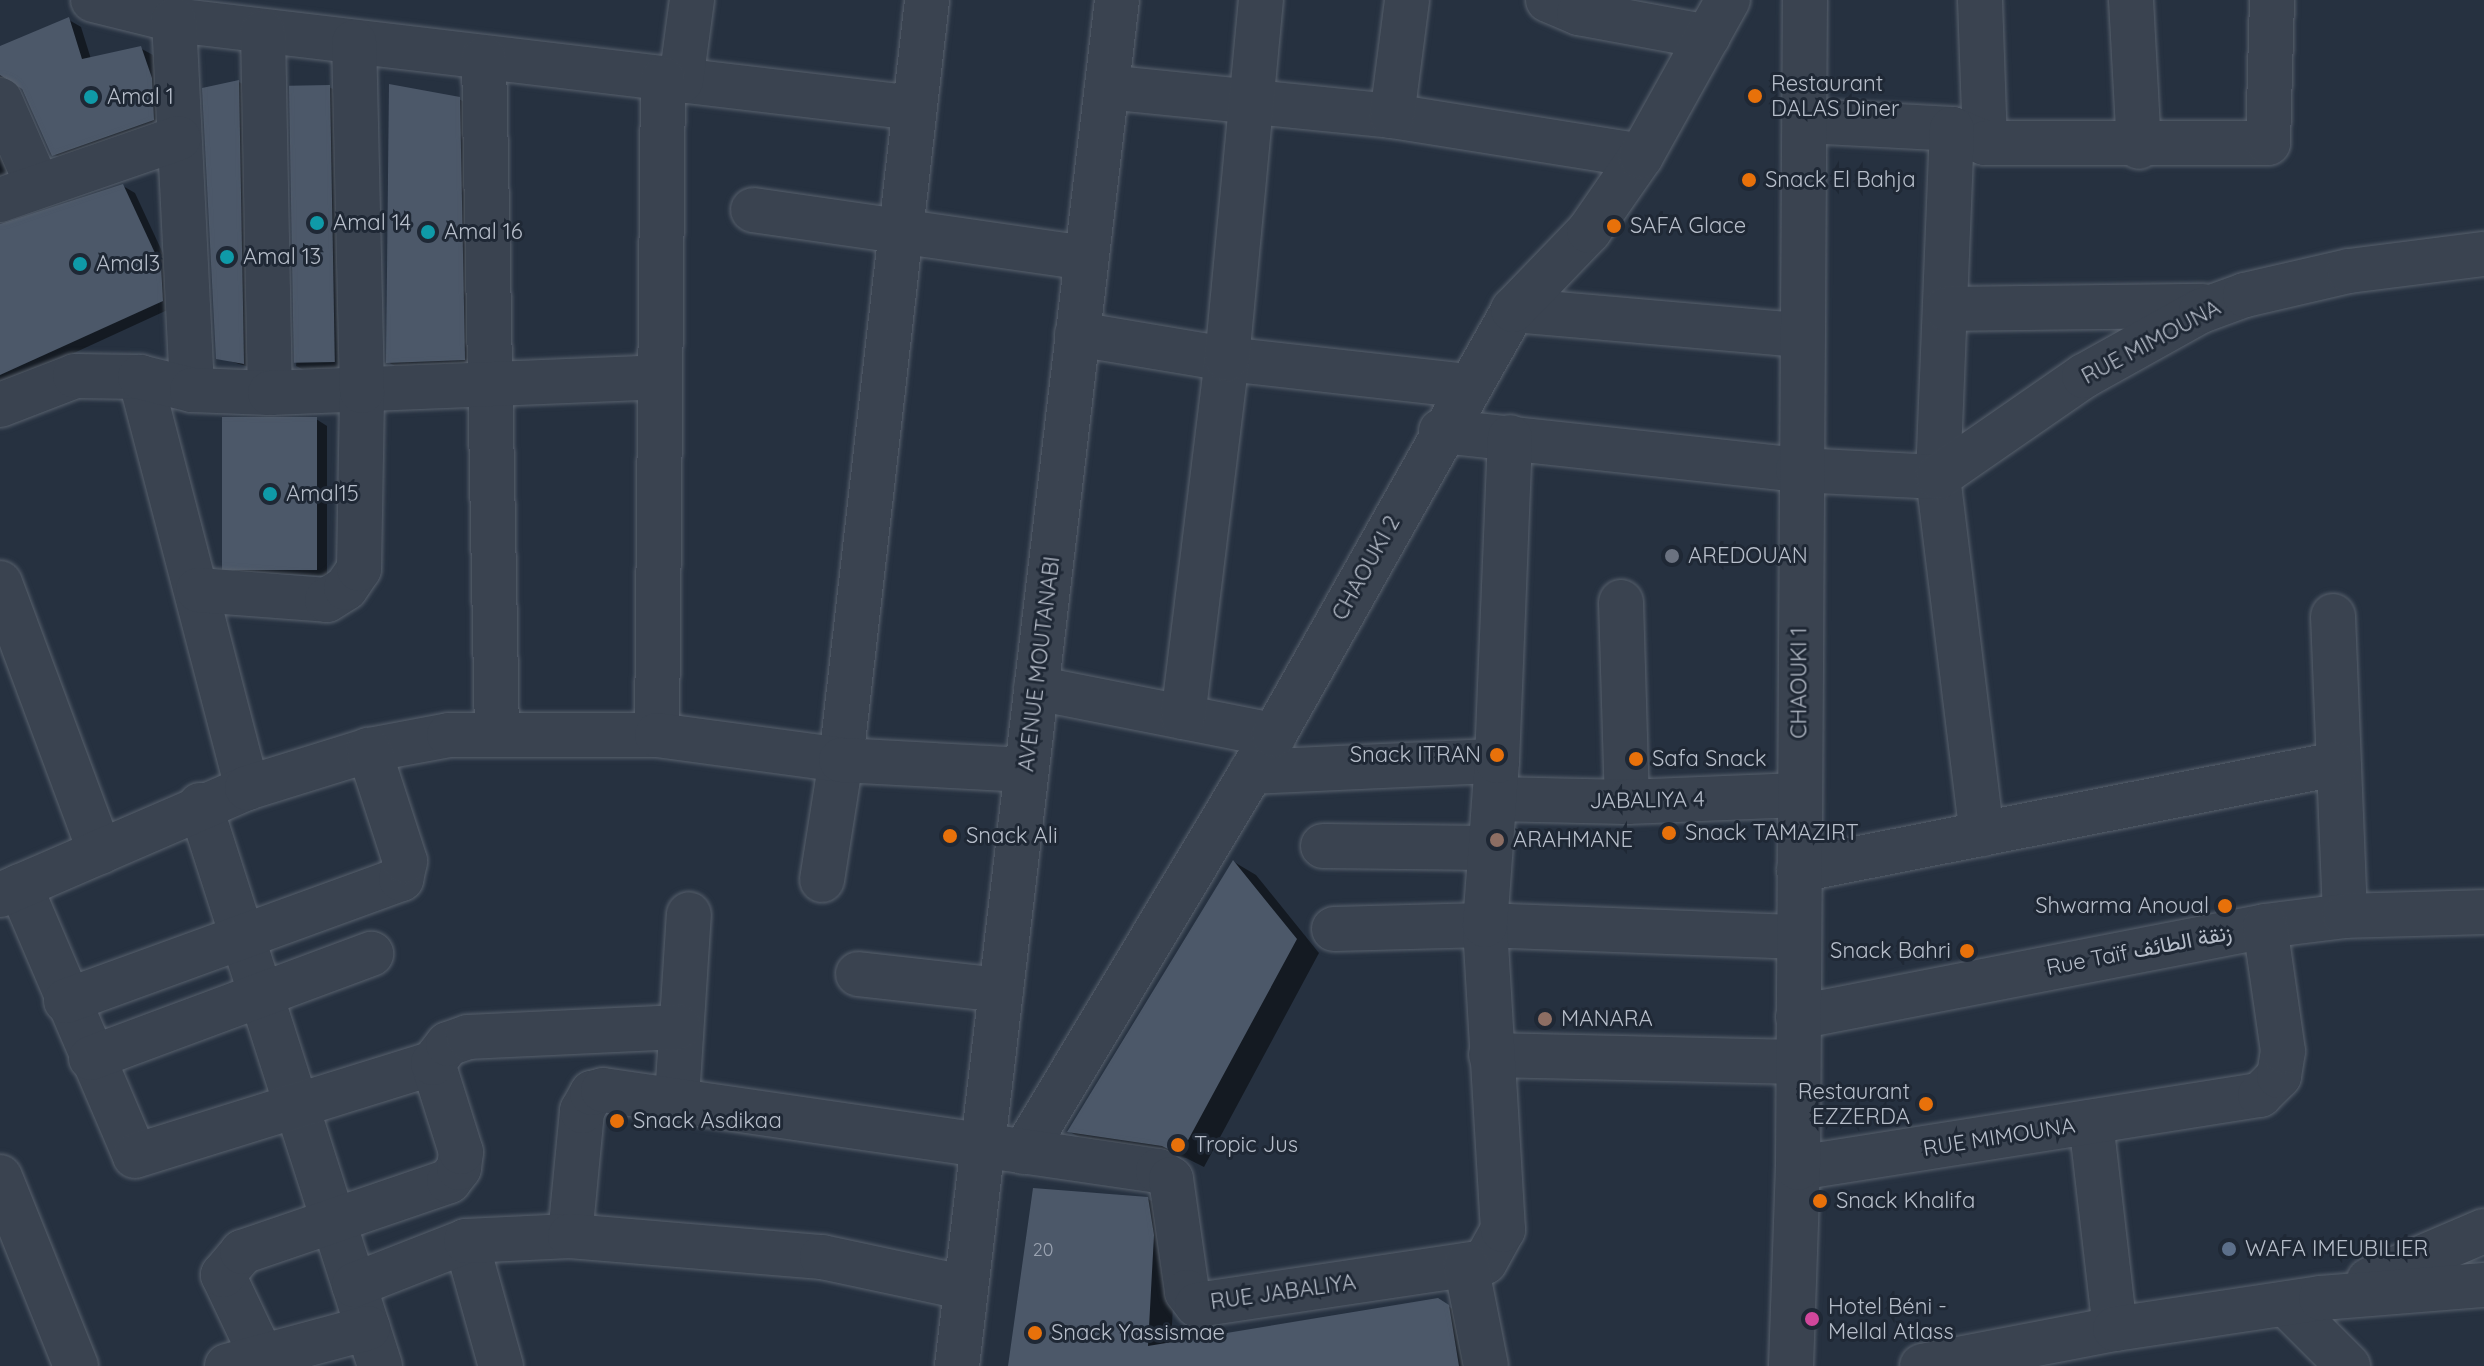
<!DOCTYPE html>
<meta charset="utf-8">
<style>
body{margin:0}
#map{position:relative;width:2484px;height:1366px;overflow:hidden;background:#263140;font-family:Quicksand,Vazirmatn,sans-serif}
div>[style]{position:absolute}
.shadow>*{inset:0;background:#0007}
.building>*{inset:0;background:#4c5869;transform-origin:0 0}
.roads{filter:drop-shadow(0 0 2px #58616d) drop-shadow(0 0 2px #58616d)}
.minor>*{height:44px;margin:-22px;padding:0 22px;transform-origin:22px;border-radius:22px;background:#3a4350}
.dots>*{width:22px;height:22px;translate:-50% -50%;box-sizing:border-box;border:4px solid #1f2835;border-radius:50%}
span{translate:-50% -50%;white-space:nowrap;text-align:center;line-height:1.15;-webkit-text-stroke:6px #1f2835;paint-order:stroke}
.number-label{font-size:18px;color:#9ca4b2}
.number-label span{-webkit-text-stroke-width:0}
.poi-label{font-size:22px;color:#b7beca}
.left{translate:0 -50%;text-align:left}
.right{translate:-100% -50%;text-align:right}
.street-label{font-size:22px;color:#b7beca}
</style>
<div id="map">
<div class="shadow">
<i style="clip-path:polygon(69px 20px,81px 27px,91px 59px,140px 48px,153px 55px,163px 86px,165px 127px,66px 161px,53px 154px,20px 85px,0 87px,0 48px)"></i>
<i style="clip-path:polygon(239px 82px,250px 88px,255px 369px,217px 357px)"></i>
<i style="clip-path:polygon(329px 87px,341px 93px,347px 367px,308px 372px,296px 366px)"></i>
<i style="clip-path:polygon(459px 99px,476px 109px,481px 369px,405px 372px,388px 362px)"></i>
<i style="clip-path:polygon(0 139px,16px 179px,0 186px)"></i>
<i style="clip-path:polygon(123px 186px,135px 193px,173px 275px,174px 307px,0 387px,0 224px)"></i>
<i style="clip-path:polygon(316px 419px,327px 426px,327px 576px,237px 572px,226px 566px)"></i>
<i style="clip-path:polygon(1234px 862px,1256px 875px,1319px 953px,1204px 1167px,1186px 1158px,1092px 1144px,1070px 1132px)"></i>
<i style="clip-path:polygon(1148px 1199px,1171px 1212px,1176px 1249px,1171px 1344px,1438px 1300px,1461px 1314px,1476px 1366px,1010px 1366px)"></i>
</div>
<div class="building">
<i style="clip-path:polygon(69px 17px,82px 59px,141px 46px,152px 78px,154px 120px,52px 156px,22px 89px,0 75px,0 46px)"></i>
<i style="clip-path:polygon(239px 80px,244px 364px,216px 359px,202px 88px)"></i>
<i style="clip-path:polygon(389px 84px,460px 97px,465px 360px,386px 363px)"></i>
<i style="left:330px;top:85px;width:277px;height:41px;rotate:89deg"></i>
<i style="clip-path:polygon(123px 184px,161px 266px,163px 301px,0 375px,0 224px)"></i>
<i style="left:317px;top:417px;width:153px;height:95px;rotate:90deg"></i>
<i style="clip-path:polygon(1233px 860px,1297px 939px,1180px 1155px,1162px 1146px,1067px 1132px)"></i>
<i style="clip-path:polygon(1033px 1188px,1148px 1197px,1154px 1235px,1148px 1346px,1438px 1298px,1449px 1305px,1459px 1366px,1008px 1366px)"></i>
</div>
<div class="roads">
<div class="minor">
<i style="left:93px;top:0;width:83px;rotate:13.9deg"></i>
<i style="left:174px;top:20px;width:745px;rotate:6.78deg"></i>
<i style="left:1548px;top:0;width:34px;rotate:23deg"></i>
<i style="left:1579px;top:13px;width:131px;rotate:10.5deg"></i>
<i style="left:1980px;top:0;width:143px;rotate:88deg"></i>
<i style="left:2131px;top:0;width:147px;rotate:86.9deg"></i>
<i style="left:174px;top:20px;width:370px;rotate:87.2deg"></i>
<i style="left:263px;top:32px;width:361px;rotate:88.9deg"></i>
<i style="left:484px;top:58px;width:677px;rotate:88.9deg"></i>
<i style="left:681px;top:81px;width:82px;rotate:-82.3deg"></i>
<i style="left:1107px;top:87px;width:286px;rotate:5.8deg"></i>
<i style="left:1392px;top:116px;width:252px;rotate:9.1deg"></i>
<i style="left:0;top:100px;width:94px;rotate:66.2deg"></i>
<i style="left:1392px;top:116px;width:117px;rotate:-82.6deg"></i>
<i style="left:1806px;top:121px;width:146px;rotate:3.1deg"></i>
<i style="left:1952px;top:129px;width:36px;rotate:23deg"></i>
<i style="left:1985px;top:143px;width:283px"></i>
<i style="left:2268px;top:143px;width:143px;rotate:-88.4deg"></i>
<i style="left:1952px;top:129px;width:348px;rotate:92.3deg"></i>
<i style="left:1938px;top:477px;width:360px;rotate:83deg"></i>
<i style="left:0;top:200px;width:189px;rotate:-19.1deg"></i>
<i style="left:753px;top:210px;width:337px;rotate:8.2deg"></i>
<i style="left:1946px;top:309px;width:257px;rotate:-0.7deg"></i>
<i style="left:1513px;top:310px;width:289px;rotate:5deg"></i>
<i style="left:1077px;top:334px;width:152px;rotate:9.5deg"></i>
<i style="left:1227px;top:359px;width:243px;rotate:6.4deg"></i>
<i style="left:140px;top:377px;width:425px;rotate:75.4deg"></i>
<i style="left:0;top:405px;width:80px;rotate:-21.1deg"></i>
<i style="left:75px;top:376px;width:65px;rotate:0.9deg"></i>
<i style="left:140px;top:377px;width:54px;rotate:14deg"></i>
<i style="left:192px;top:390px;width:78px;rotate:2.2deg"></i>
<i style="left:270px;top:393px;width:390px;rotate:-2.3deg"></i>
<i style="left:1441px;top:431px;width:359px;rotate:6.2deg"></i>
<i style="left:1798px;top:470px;width:140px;rotate:2.9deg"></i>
<i style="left:1938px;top:477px;width:178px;rotate:-34.7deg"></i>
<i style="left:2084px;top:376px;width:134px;rotate:-29.1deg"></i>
<i style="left:2201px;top:311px;width:47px;rotate:-20deg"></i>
<i style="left:2245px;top:295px;width:107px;rotate:-13deg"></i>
<i style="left:2349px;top:271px;width:136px;rotate:-7.2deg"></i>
<i style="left:0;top:583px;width:287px;rotate:69.6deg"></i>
<i style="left:198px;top:590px;width:129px;rotate:4.4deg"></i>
<i style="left:327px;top:600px;width:22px;rotate:-32deg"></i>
<i style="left:346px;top:588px;width:23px;rotate:-56deg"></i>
<i style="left:359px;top:569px;width:178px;rotate:-89deg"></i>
<i style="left:362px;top:391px;width:349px;rotate:-91.3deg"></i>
<i style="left:1621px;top:602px;width:200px;rotate:88.3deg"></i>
<i style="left:2333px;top:616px;width:300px;rotate:87.7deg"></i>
<i style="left:1036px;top:688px;width:243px;rotate:11.2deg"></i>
<i style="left:1183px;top:717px;width:361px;rotate:-83deg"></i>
<i style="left:1227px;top:359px;width:361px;rotate:-84.6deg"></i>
<i style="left:657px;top:735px;width:656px;rotate:-89.48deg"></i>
<i style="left:1251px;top:772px;width:246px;rotate:-2.6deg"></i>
<i style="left:1495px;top:799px;width:132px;rotate:1.3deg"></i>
<i style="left:1627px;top:802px;width:172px;rotate:-2.3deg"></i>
<i style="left:200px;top:805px;width:589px;rotate:72.21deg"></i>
<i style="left:1323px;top:846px;width:164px;rotate:0.7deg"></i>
<i style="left:1799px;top:870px;width:547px;rotate:-11.17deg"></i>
<i style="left:822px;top:880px;width:121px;rotate:-81deg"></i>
<i style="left:841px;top:760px;width:765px;rotate:-83.54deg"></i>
<i style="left:20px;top:886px;width:293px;rotate:66.9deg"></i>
<i style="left:135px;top:1156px;width:312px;rotate:-17.3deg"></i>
<i style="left:0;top:895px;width:269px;rotate:-23.4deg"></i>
<i style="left:247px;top:788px;width:128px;rotate:-17.3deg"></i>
<i style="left:369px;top:750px;width:81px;rotate:-10.6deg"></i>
<i style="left:449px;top:735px;width:208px"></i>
<i style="left:657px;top:735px;width:186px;rotate:7.7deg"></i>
<i style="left:841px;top:760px;width:185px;rotate:3.1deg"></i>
<i style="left:1334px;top:929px;width:151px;rotate:-1.5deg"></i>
<i style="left:1485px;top:925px;width:313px;rotate:2.2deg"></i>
<i style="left:858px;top:974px;width:144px;rotate:6.4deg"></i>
<i style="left:66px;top:1001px;width:357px;rotate:-20deg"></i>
<i style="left:401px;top:879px;width:18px;rotate:-77deg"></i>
<i style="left:405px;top:861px;width:117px;rotate:-108deg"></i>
<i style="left:1798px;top:1017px;width:476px;rotate:-11deg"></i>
<i style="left:2265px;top:926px;width:81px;rotate:-7.1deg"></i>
<i style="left:2345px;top:916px;width:139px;rotate:-1.6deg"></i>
<i style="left:1491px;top:1055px;width:307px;rotate:1.3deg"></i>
<i style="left:91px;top:1058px;width:299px;rotate:-20.4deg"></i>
<i style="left:677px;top:1098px;width:184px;rotate:-86.3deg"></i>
<i style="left:2091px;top:1122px;width:208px;rotate:83.4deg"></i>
<i style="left:1024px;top:1152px;width:486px;rotate:-59.1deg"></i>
<i style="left:1274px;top:735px;width:488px;rotate:-60.6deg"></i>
<i style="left:1513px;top:310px;width:110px;rotate:-46.1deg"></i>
<i style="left:1589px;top:231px;width:91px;rotate:-55.3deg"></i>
<i style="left:1641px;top:156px;width:179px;rotate:-60.9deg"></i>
<i style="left:1798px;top:1168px;width:468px;rotate:-9deg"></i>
<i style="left:2260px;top:1095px;width:27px;rotate:-45deg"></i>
<i style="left:2279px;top:1076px;width:25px;rotate:-81deg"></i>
<i style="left:2283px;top:1051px;width:126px;rotate:-98.2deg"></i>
<i style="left:0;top:1177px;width:204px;rotate:68.1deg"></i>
<i style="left:570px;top:1236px;width:126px;rotate:-84.5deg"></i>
<i style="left:582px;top:1111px;width:21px;rotate:-61deg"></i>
<i style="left:592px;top:1093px;width:11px;rotate:-15deg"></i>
<i style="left:603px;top:1090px;width:561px;rotate:8.3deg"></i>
<i style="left:1158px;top:1171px;width:15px;rotate:32deg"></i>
<i style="left:1171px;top:1179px;width:114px;rotate:81.9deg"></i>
<i style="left:1187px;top:1292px;width:16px;rotate:52deg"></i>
<i style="left:1197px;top:1305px;width:291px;rotate:-8.5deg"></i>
<i style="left:1485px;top:1262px;width:37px;rotate:-61deg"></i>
<i style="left:1503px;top:1230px;width:306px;rotate:-93.4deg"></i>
<i style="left:1485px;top:925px;width:164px;rotate:-85.8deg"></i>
<i style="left:1497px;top:761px;width:324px;rotate:-87.7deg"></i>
<i style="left:466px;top:1241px;width:130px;rotate:74.4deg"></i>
<i style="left:1466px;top:1265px;width:103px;rotate:78.8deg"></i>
<i style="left:2369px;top:1280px;width:125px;rotate:-23.1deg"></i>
<i style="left:354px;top:1285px;width:120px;rotate:-21.4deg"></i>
<i style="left:466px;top:1241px;width:104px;rotate:-2.8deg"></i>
<i style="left:570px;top:1236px;width:253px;rotate:4.8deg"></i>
<i style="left:822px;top:1257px;width:147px;rotate:12.1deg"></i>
<i style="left:2286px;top:1304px;width:88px;rotate:45deg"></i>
<i style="left:262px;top:1357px;width:91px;rotate:-115.4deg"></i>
<i style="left:223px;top:1275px;width:30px;rotate:-50deg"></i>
<i style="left:242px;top:1252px;width:219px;rotate:-18.9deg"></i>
<i style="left:449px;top:1181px;width:16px;rotate:-52deg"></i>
<i style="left:459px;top:1168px;width:16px;rotate:-83deg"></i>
<i style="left:461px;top:1152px;width:93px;rotate:-107.5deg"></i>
<i style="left:433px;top:1063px;width:24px;rotate:-52deg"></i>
<i style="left:448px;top:1044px;width:21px;rotate:-19deg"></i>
<i style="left:468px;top:1037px;width:211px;rotate:-2.7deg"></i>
<i style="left:227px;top:1366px;width:146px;rotate:-15.1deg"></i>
<i style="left:957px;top:1366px;width:1375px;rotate:-83.32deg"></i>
<i style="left:1791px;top:1366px;width:198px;rotate:-88deg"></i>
<i style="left:1798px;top:1168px;width:1168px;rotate:-89.66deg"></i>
<i style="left:1922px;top:1366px;width:197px;rotate:-10.9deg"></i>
<i style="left:2115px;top:1329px;width:208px;rotate:-8.6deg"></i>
<i style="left:2321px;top:1298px;width:164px;rotate:-4.6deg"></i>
</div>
</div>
<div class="dots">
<i style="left:1755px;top:96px;background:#e8710a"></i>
<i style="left:91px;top:97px;background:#0f9aa8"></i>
<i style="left:1749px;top:180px;background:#e8710a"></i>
<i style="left:317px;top:223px;background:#0f9aa8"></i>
<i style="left:1614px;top:226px;background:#e8710a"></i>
<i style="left:428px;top:232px;background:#0f9aa8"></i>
<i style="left:227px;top:257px;background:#0f9aa8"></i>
<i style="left:80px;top:264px;background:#0f9aa8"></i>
<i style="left:270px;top:494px;background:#0f9aa8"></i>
<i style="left:1672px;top:556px;background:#6b7280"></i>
<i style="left:1497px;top:755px;background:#e8710a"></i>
<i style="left:1636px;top:759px;background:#e8710a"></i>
<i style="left:1669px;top:833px;background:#e8710a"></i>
<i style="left:950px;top:836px;background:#e8710a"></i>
<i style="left:1497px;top:840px;background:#8d6e63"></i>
<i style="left:2225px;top:906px;background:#e8710a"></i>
<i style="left:1967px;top:951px;background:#e8710a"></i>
<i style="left:1545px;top:1019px;background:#8d6e63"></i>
<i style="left:1926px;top:1104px;background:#e8710a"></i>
<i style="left:617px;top:1121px;background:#e8710a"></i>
<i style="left:1178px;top:1145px;background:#e8710a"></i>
<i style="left:1820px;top:1201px;background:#e8710a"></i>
<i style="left:2229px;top:1249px;background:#5c6f8a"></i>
<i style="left:1812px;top:1319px;background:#d1479c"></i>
<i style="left:1035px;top:1333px;background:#e8710a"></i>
</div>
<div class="number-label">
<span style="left:1043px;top:1250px">20</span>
</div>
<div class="poi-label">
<span class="left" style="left:1771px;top:96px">Restaurant<br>DALAS Diner</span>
<span class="left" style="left:107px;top:97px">Amal 1</span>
<span class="left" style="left:1765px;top:180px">Snack El Bahja</span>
<span class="left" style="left:333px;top:223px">Amal 14</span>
<span class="left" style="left:1630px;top:226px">SAFA Glace</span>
<span class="left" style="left:444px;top:232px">Amal 16</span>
<span class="left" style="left:243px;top:257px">Amal 13</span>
<span class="left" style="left:96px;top:264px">Amal3</span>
<span class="left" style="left:286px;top:494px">Amal15</span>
<span class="left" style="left:1688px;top:556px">AREDOUAN</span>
<span class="right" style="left:1481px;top:755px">Snack ITRAN</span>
<span class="left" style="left:1652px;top:759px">Safa Snack</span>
<span class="left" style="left:1685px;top:833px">Snack TAMAZIRT</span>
<span class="left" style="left:966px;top:836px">Snack Ali</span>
<span class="left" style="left:1513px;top:840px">ARAHMANE</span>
<span class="right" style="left:2209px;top:906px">Shwarma Anoual</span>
<span class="right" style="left:1951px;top:951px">Snack Bahri</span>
<span class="left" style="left:1561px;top:1019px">MANARA</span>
<span class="right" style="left:1910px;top:1104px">Restaurant<br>EZZERDA</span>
<span class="left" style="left:633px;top:1121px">Snack Asdikaa</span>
<span class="left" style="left:1194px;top:1145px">Tropic Jus</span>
<span class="left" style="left:1836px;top:1201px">Snack Khalifa</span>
<span class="left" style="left:2245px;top:1249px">WAFA IMEUBILIER</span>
<span class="left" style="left:1828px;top:1319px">Hotel Béni -<br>Mellal Atlass</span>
<span class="left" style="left:1051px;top:1333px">Snack Yassismae</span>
</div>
<div class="street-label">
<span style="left:2151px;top:342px;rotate:-28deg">RUE MIMOUNA</span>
<span style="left:1366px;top:568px;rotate:-61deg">CHAOUKI 2</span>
<span style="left:1039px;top:664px;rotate:-83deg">AVENUE MOUTANABI</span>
<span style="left:1799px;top:683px;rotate:-90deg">CHAOUKI 1</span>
<span style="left:1647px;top:800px;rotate:-1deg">JABALIYA 4</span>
<span style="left:2139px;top:950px;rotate:-11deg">Rue Taïf زنقة الطائف</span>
<span style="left:1999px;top:1137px;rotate:-9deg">RUE MIMOUNA</span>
<span style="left:1283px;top:1292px;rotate:-8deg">RUE JABALIYA</span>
</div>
</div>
